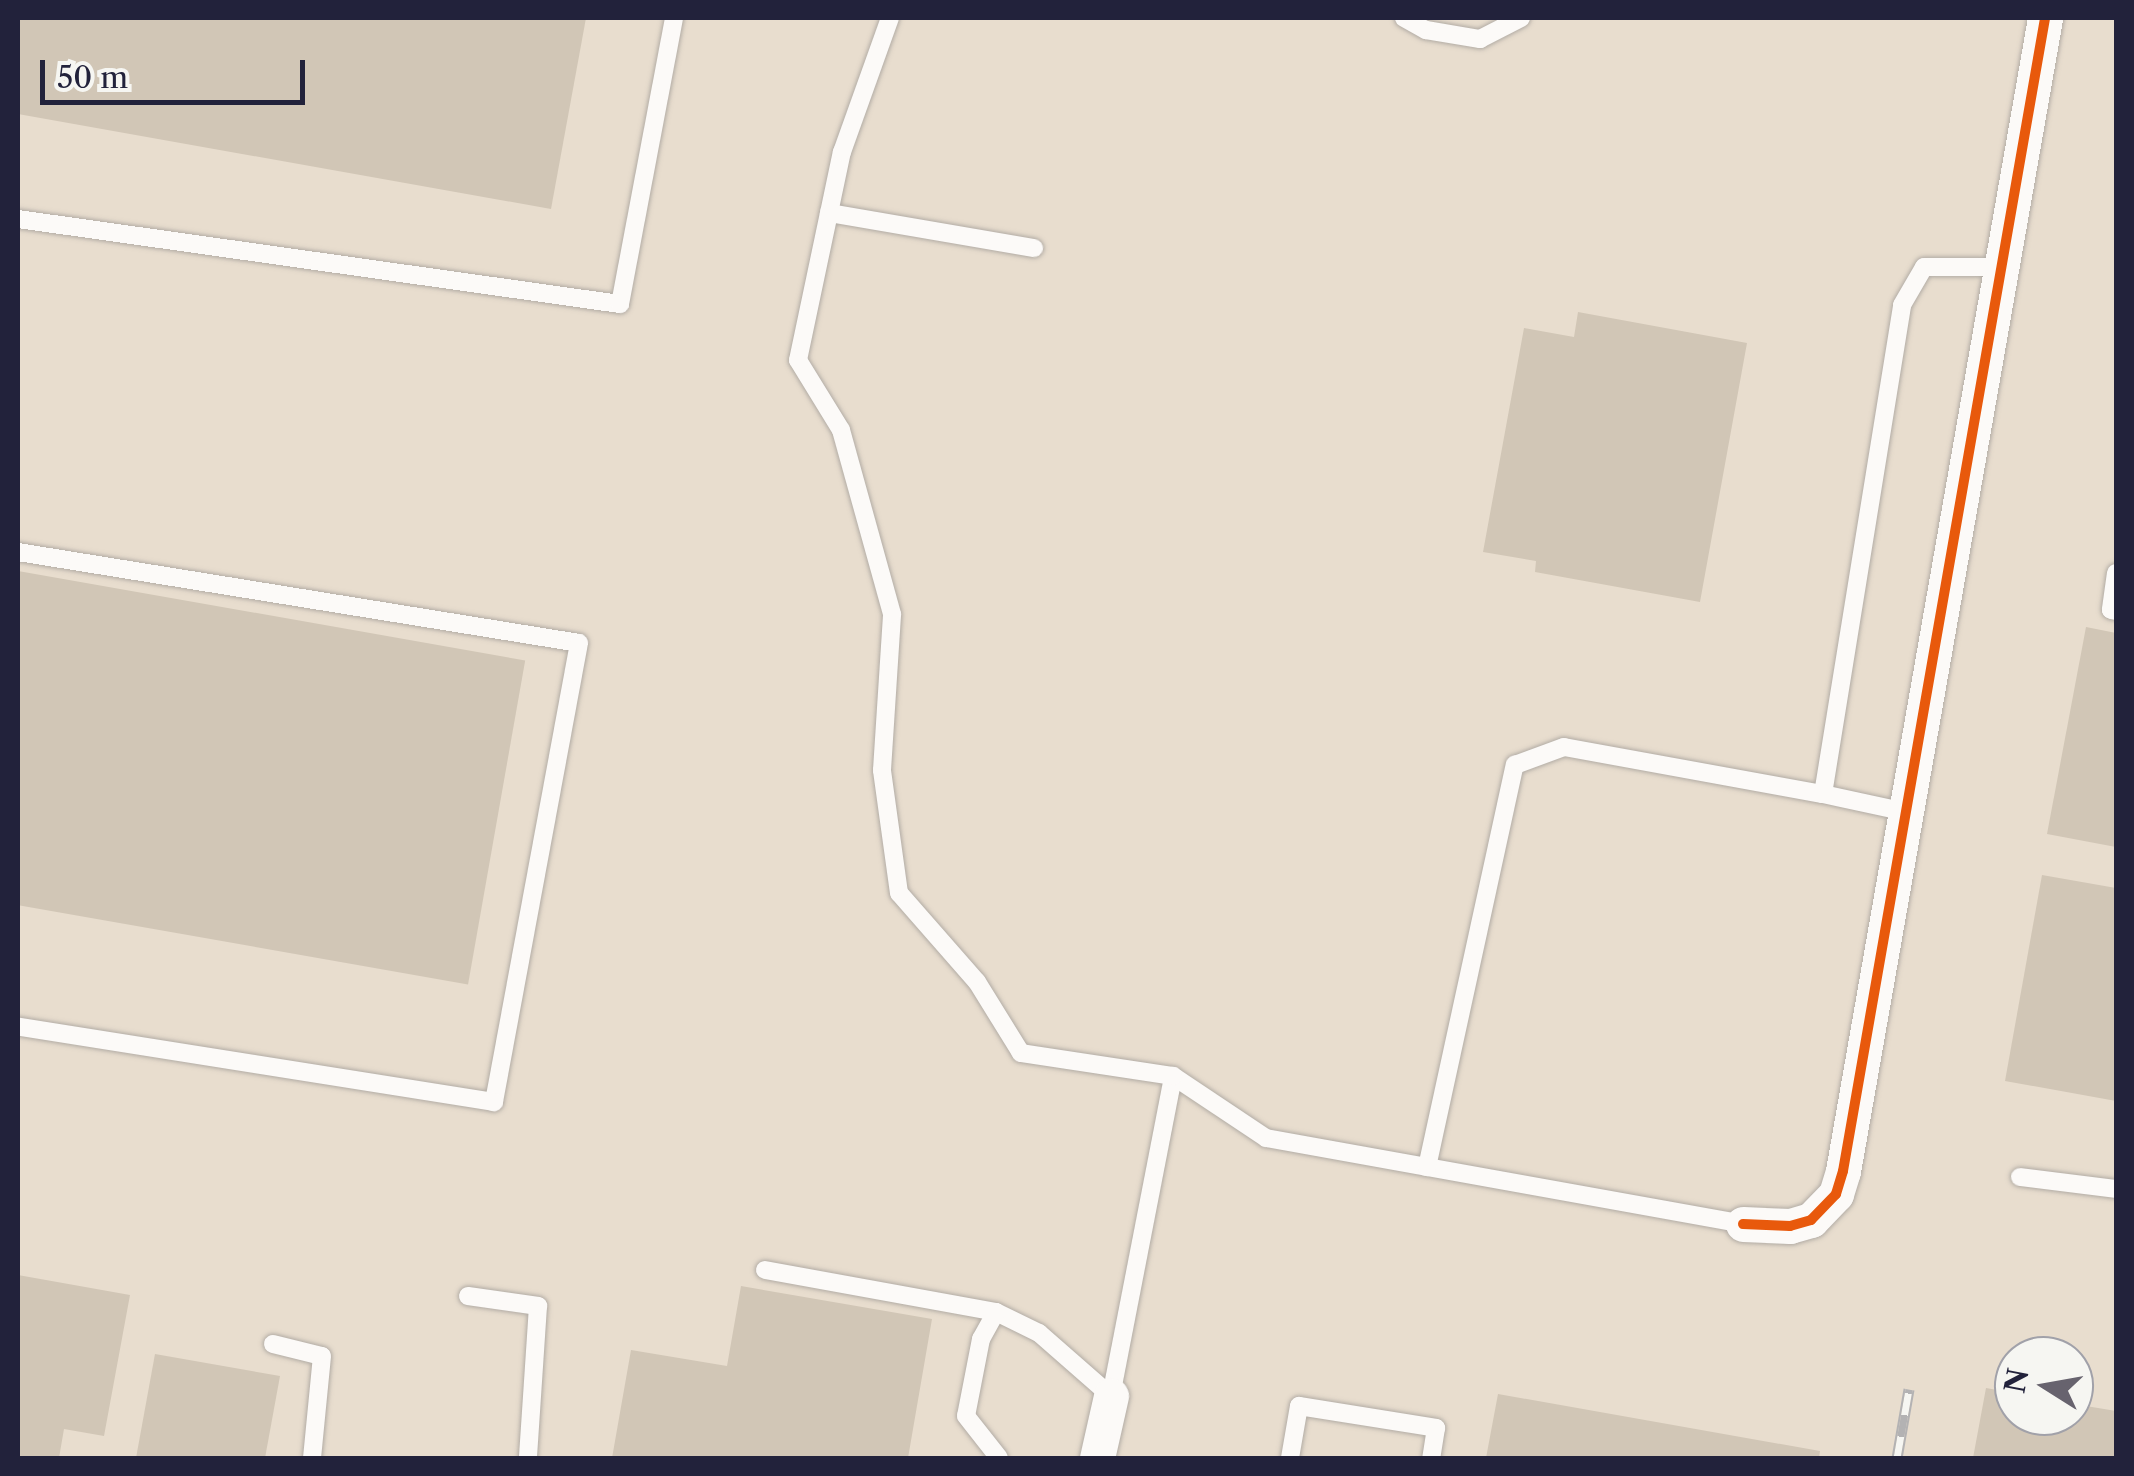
<!DOCTYPE html>
<style>
body{margin:0}
#map{position:relative;width:2134px;height:1476px;overflow:hidden;background:#e8ddce;font-family:"Libre Caslon Text",serif}
div>[style]{position:absolute}
.building>*{inset:0;background:#d1c6b6;transform-origin:0 0}
.roads{filter:drop-shadow(0 0 2px #b2aca5) drop-shadow(0 0 2px #b2aca5)}
.lane>*{height:18px;margin:-9px;padding:0 9px;transform-origin:9px;border-radius:9px;background:#fcfaf8}
.street>*{height:35px;margin:-17.5px;padding:0 17.5px;transform-origin:17.5px;border-radius:17.5px;background:#fcfaf8}
.rail>*{height:11px;margin-top:-5.5px;transform-origin:0;background:repeating-linear-gradient(90deg,#f6f6f2 0 22px,#b3b2b3 0 44px);box-sizing:border-box;border-block:2px solid #b3b2b3}
.cycleway>*{height:10px;margin:-5px;padding:0 5px;transform-origin:5px;border-radius:5px;background:#e8590c}
span{translate:-50% -50%;white-space:nowrap;text-align:center;line-height:1.15;-webkit-text-stroke:8px #f6f6f2;paint-order:stroke}
.frame{position:absolute;inset:0;border:20px solid #22223b;pointer-events:none}
.north{position:absolute;left:1994px;top:1336px;width:100px;height:100px;box-sizing:border-box;background:#f6f6f2;border:2px solid #a1a1a9;border-radius:50%;rotate:281deg;font-size:28px;font-weight:700;line-height:40px;text-align:center;color:#22223b}
.north::after{content:'';display:block;margin:auto;width:35px;height:45px;background:#67636e;clip-path:polygon(50% 0,100% 100%,50% 72%,0 100%)}
.scale{position:absolute;left:40px;top:60px;width:265px;height:45px;box-sizing:border-box;border:5px solid #22223b;border-top:0;padding-left:12px;font-size:30px;line-height:35px;white-space:nowrap;color:#22223b;-webkit-text-stroke:8px #f6f6f2;paint-order:stroke}
</style>
<div id="map">
<div class="building">
<i style="clip-path:polygon(18px 18px,586px 18px,551px 209px,18px 114px)"></i>
<i style="clip-path:polygon(1578px 312px,1747px 343px,1700px 602px,1535px 572px,1536px 561px,1483px 552px,1524px 328px,1574px 337px)"></i>
<i style="left:18px;top:571px;width:515px;height:329px;rotate:10deg"></i>
<i style="clip-path:polygon(2086px 627px,2116px 633px,2116px 847px,2047px 834px)"></i>
<i style="clip-path:polygon(2042px 875px,2116px 888px,2116px 1101px,2005px 1081px)"></i>
<i style="clip-path:polygon(18px 1275px,130px 1295px,104px 1436px,64px 1429px,59px 1458px,18px 1458px)"></i>
<i style="clip-path:polygon(741px 1286px,932px 1319px,908px 1458px,612px 1458px,631px 1350px,727px 1366px)"></i>
<i style="clip-path:polygon(155px 1354px,280px 1376px,265px 1458px,136px 1458px)"></i>
<i style="clip-path:polygon(1986px 1388px,2014px 1393px,2014px 1416px,2074px 1416px,2074px 1404px,2116px 1411px,2116px 1458px,1973px 1458px)"></i>
<i style="clip-path:polygon(1498px 1394px,1820px 1451px,1819px 1458px,1486px 1458px)"></i>
</div>
<div class="roads">
<div class="lane">
<i style="left:1404px;top:18px;width:25px;rotate:29deg"></i>
<i style="left:1426px;top:30px;width:55px;rotate:9.5deg"></i>
<i style="left:1480px;top:39px;width:46px;rotate:-27.1deg"></i>
<i style="left:829px;top:213px;width:208px;rotate:9.7deg"></i>
<i style="left:18px;top:219px;width:608px;rotate:8.04deg"></i>
<i style="left:620px;top:304px;width:291px;rotate:-79.3deg"></i>
<i style="left:18px;top:552px;width:568px;rotate:9.21deg"></i>
<i style="left:579px;top:643px;width:467px;rotate:100.5deg"></i>
<i style="left:494px;top:1102px;width:482px;rotate:-171deg"></i>
<i style="left:2116px;top:573px;width:37px;rotate:98deg"></i>
<i style="left:2111px;top:610px;width:5px;rotate:11deg"></i>
<i style="left:1906px;top:812px;width:85px;rotate:-167.8deg"></i>
<i style="left:1823px;top:794px;width:495px;rotate:-80.8deg"></i>
<i style="left:1902px;top:305px;width:44px;rotate:-59.9deg"></i>
<i style="left:1924px;top:267px;width:77px"></i>
<i style="left:1173px;top:1076px;width:112px;rotate:33.7deg"></i>
<i style="left:1266px;top:1138px;width:485px;rotate:10.2deg"></i>
<i style="left:1427px;top:1167px;width:412px;rotate:-77.7deg"></i>
<i style="left:1515px;top:765px;width:52px;rotate:-20.2deg"></i>
<i style="left:1564px;top:747px;width:263px;rotate:10.3deg"></i>
<i style="left:2020px;top:1177px;width:97px;rotate:7.1deg"></i>
<i style="left:765px;top:1270px;width:235px;rotate:10.3deg"></i>
<i style="left:996px;top:1312px;width:48px;rotate:26deg"></i>
<i style="left:1039px;top:1333px;width:96px;rotate:41.2deg"></i>
<i style="left:1111px;top:1396px;width:326px;rotate:-79deg"></i>
<i style="left:1173px;top:1076px;width:154px;rotate:-171.4deg"></i>
<i style="left:1021px;top:1053px;width:84px;rotate:-121.8deg"></i>
<i style="left:977px;top:982px;width:118px;rotate:-131.2deg"></i>
<i style="left:899px;top:893px;width:124px;rotate:-97.9deg"></i>
<i style="left:882px;top:770px;width:156px;rotate:-86.3deg"></i>
<i style="left:892px;top:614px;width:191px;rotate:-105.5deg"></i>
<i style="left:841px;top:430px;width:82px;rotate:-121.6deg"></i>
<i style="left:798px;top:360px;width:213px;rotate:-78.1deg"></i>
<i style="left:842px;top:152px;width:142px;rotate:-70.3deg"></i>
<i style="left:468px;top:1296px;width:71px;rotate:8.1deg"></i>
<i style="left:538px;top:1306px;width:152px;rotate:93.8deg"></i>
<i style="left:996px;top:1312px;width:31px;rotate:119deg"></i>
<i style="left:981px;top:1339px;width:78px;rotate:101deg"></i>
<i style="left:966px;top:1416px;width:53px;rotate:51.8deg"></i>
<i style="left:273px;top:1344px;width:50px;rotate:13.8deg"></i>
<i style="left:322px;top:1356px;width:102px;rotate:95.6deg"></i>
<i style="left:1290px;top:1458px;width:53px;rotate:-80.2deg"></i>
<i style="left:1299px;top:1406px;width:139px;rotate:9.1deg"></i>
<i style="left:1436px;top:1428px;width:30px;rotate:99deg"></i>
</div>
<div class="street">
<i style="left:1743px;top:1224px;width:47px;rotate:2.4deg"></i>
<i style="left:1790px;top:1226px;width:22px;rotate:-16deg"></i>
<i style="left:1811px;top:1220px;width:36px;rotate:-46deg"></i>
<i style="left:1836px;top:1194px;width:24px;rotate:-73deg"></i>
<i style="left:1843px;top:1171px;width:1171px;rotate:-80.06deg"></i>
<i style="left:1097px;top:1458px;width:64px;rotate:-77.3deg"></i>
</div>
</div>
<div class="rail">
<i style="left:1897px;top:1458px;width:70px;rotate:-80.1deg"></i>
</div>
<div class="cycleway">
<i style="left:1743px;top:1224px;width:47px;rotate:2.4deg"></i>
<i style="left:1790px;top:1226px;width:22px;rotate:-16deg"></i>
<i style="left:1811px;top:1220px;width:36px;rotate:-46deg"></i>
<i style="left:1836px;top:1194px;width:24px;rotate:-73deg"></i>
<i style="left:1843px;top:1171px;width:1171px;rotate:-80.06deg"></i>
</div>
<div class="frame"></div>
<div class="north">N</div>
<div class="scale">50 m</div>
</div>
